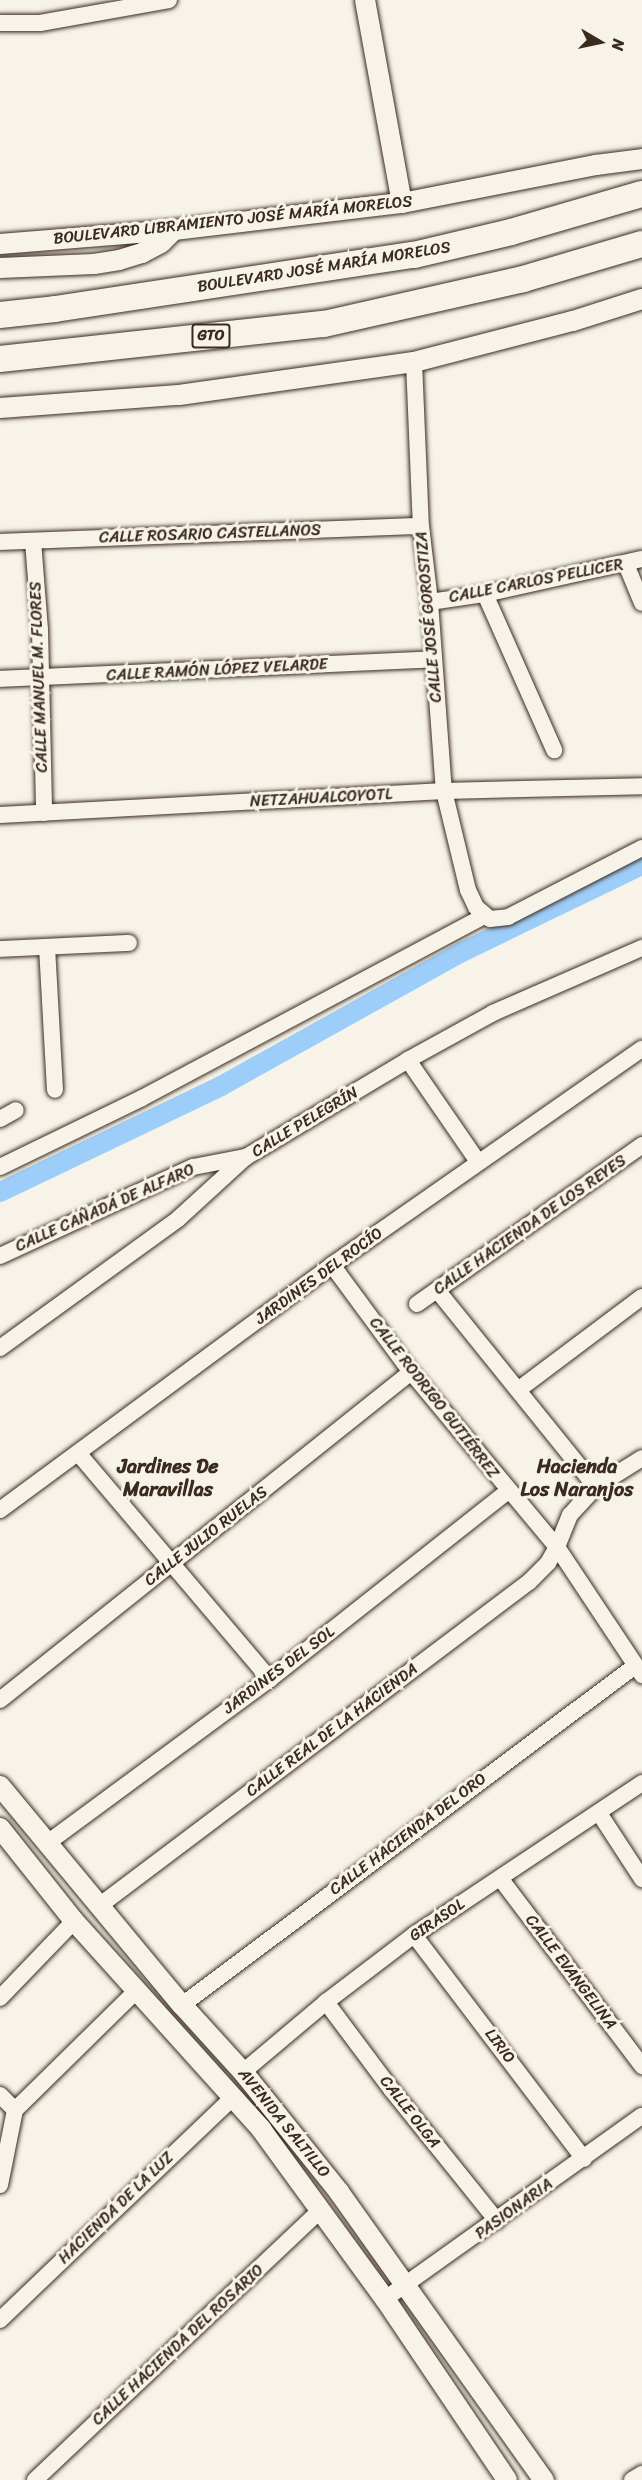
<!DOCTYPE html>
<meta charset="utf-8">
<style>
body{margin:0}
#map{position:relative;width:642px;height:2480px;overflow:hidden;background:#f7f3e8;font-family:Sriracha,sans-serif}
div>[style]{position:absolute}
.canal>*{height:20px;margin:-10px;padding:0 10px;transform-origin:10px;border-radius:10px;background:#9ccef9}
.roads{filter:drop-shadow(0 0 2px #3b2a1e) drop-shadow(0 0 2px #3b2a1e)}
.minor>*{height:16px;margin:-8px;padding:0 8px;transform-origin:8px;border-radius:8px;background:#f7f3e8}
.tertiary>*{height:20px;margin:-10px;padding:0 10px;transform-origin:10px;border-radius:10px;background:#f7f3e8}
.primary>*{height:26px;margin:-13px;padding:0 13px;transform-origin:13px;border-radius:13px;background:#f7f3e8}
span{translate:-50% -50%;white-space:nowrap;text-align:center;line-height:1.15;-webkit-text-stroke:6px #f7f3e8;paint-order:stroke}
.shield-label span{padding:2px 4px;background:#f7f3e8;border:2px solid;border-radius:4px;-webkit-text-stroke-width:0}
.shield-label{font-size:15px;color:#3b2a1e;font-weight:700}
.street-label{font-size:16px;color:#3b2a1e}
.quarter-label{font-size:20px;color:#3b2a1e;font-weight:700}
.north{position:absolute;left:570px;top:12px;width:60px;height:60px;-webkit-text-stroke:4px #f7f3e8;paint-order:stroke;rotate:99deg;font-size:16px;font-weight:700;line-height:24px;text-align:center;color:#3b2a1e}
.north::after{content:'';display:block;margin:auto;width:21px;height:27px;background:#3b2a1e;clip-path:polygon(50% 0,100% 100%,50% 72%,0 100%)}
</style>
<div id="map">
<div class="canal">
<i style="left:0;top:1192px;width:245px;rotate:-25.6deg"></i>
<i style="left:221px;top:1086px;width:276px;rotate:-29.1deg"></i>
<i style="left:462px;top:952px;width:200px;rotate:-25.8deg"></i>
</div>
<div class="roads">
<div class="minor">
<i style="left:0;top:23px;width:40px"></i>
<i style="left:40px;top:23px;width:131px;rotate:-10.1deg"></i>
<i style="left:414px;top:362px;width:164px;rotate:87.6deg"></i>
<i style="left:421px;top:526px;width:77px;rotate:83.2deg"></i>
<i style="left:430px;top:602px;width:190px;rotate:85.8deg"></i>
<i style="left:444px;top:791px;width:102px;rotate:76.4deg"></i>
<i style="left:468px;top:890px;width:19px;rotate:65deg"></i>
<i style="left:476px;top:907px;width:18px;rotate:41deg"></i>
<i style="left:490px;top:919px;width:18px;rotate:-6deg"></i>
<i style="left:508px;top:917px;width:151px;rotate:-27.2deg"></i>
<i style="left:33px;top:541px;width:89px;rotate:85.5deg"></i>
<i style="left:40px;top:630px;width:183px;rotate:88.7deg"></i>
<i style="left:0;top:542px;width:421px;rotate:-2.2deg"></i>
<i style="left:626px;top:564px;width:42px;rotate:67.7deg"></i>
<i style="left:485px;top:594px;width:171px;rotate:66.1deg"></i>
<i style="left:430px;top:602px;width:56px;rotate:-8.3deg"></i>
<i style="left:485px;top:594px;width:161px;rotate:-12.6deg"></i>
<i style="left:0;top:679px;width:433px;rotate:-2.6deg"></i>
<i style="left:0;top:815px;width:445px;rotate:-3.1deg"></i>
<i style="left:444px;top:791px;width:198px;rotate:-1.4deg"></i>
<i style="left:47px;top:947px;width:143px;rotate:86.8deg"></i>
<i style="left:0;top:949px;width:129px;rotate:-2.7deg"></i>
<i style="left:408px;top:1060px;width:124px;rotate:55.5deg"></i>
<i style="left:0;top:1119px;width:18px;rotate:-29deg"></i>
<i style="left:0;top:1167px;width:158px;rotate:-25.9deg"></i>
<i style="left:142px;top:1098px;width:387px;rotate:-28deg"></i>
<i style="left:0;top:1256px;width:213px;rotate:-24.8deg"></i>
<i style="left:193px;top:1167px;width:54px;rotate:-10.7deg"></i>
<i style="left:332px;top:1265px;width:133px;rotate:53.6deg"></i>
<i style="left:411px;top:1372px;width:228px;rotate:50.2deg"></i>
<i style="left:557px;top:1547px;width:154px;rotate:56.4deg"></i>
<i style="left:437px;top:1290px;width:253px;rotate:51.1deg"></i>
<i style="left:417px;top:1304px;width:276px;rotate:-35.2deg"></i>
<i style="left:0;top:1348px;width:220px;rotate:-35.9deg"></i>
<i style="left:178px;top:1219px;width:92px;rotate:-42.4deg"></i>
<i style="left:246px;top:1157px;width:189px;rotate:-30.9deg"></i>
<i style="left:408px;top:1060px;width:97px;rotate:-28.9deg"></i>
<i style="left:493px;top:1013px;width:163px;rotate:-23.6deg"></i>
<i style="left:518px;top:1390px;width:155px;rotate:-36.9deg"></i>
<i style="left:78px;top:1453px;width:297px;rotate:49.7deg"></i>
<i style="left:0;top:1510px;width:413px;rotate:-36.4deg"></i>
<i style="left:332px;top:1265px;width:378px;rotate:-34.9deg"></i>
<i style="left:0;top:1700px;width:526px;rotate:-38.59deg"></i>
<i style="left:599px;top:1813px;width:79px;rotate:56.9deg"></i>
<i style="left:46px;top:1844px;width:278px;rotate:-36.4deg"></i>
<i style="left:270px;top:1679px;width:303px;rotate:-38.3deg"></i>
<i style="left:500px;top:1878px;width:236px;rotate:52.9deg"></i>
<i style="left:99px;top:1906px;width:538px;rotate:-37deg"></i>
<i style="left:529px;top:1582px;width:27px;rotate:-45deg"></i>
<i style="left:548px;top:1563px;width:18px;rotate:-61deg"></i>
<i style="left:557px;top:1547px;width:35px;rotate:-68deg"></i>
<i style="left:570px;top:1515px;width:15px;rotate:-48deg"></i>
<i style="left:580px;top:1504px;width:23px;rotate:-47deg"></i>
<i style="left:596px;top:1487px;width:54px;rotate:-32.2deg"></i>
<i style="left:414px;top:1935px;width:281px;rotate:52.8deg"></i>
<i style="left:0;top:1998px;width:107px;rotate:-46.1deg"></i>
<i style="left:326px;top:2002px;width:109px;rotate:53.2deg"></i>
<i style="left:391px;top:2089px;width:169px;rotate:51.2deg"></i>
<i style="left:182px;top:2005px;width:566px;rotate:-36.81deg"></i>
<i style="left:243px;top:2072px;width:109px;rotate:-40.1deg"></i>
<i style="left:326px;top:2002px;width:111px;rotate:-37.3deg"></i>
<i style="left:414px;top:1935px;width:274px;rotate:-33.7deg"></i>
<i style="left:0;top:2095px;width:21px;rotate:45deg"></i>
<i style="left:0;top:2185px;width:76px;rotate:-78.7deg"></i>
<i style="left:15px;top:2110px;width:170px;rotate:-44.5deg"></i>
<i style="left:385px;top:2299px;width:315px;rotate:-35.5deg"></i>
<i style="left:0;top:2320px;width:323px;rotate:-43.7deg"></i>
<i style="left:35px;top:2480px;width:393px;rotate:-43.4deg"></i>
<i style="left:632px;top:2480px;width:12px;rotate:-31deg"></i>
</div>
<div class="tertiary">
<i style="left:365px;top:0;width:206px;rotate:79.7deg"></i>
<i style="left:0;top:244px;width:175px;rotate:-4.6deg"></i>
<i style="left:174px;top:230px;width:230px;rotate:-6.8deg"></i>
<i style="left:402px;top:203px;width:198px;rotate:-11.1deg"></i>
<i style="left:596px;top:165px;width:46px;rotate:-7.4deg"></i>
<i style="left:0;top:268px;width:94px;rotate:-2.4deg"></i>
<i style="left:94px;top:264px;width:25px;rotate:-9deg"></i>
<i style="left:119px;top:260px;width:24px;rotate:-17deg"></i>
<i style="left:142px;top:253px;width:21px;rotate:-28deg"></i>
<i style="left:161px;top:243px;width:18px;rotate:-45deg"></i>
<i style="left:0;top:408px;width:179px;rotate:-4.2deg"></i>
<i style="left:179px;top:395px;width:237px;rotate:-8deg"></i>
<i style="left:414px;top:362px;width:164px;rotate:-14.5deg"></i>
<i style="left:573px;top:321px;width:72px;rotate:-17.7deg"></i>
<i style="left:0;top:1786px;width:285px;rotate:50.3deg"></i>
<i style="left:182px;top:2005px;width:91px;rotate:47.7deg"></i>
<i style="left:243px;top:2072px;width:154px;rotate:51.3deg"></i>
<i style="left:339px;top:2192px;width:354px;rotate:54.6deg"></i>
<i style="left:0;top:1828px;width:119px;rotate:51.5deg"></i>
<i style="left:74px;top:1921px;width:280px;rotate:48deg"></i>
<i style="left:261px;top:2129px;width:210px;rotate:53.9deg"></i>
<i style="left:385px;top:2299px;width:218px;rotate:56deg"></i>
</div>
<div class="primary">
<i style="left:0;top:315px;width:55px;rotate:-6.2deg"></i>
<i style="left:55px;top:309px;width:363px;rotate:-8.6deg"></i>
<i style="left:414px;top:255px;width:100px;rotate:-13.3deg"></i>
<i style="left:511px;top:232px;width:136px;rotate:-16.2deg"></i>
<i style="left:0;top:359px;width:326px;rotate:-6.2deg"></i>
<i style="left:324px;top:324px;width:204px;rotate:-12.7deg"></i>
<i style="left:523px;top:279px;width:124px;rotate:-16.4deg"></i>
</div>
</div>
<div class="shield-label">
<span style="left:211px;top:336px">GTO</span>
</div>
<div class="street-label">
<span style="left:233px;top:220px;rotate:-6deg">BOULEVARD LIBRAMIENTO JOSÉ MARÍA MORELOS</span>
<span style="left:324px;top:267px;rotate:-9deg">BOULEVARD JOSÉ MARÍA MORELOS</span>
<span style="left:210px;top:534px;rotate:-2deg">CALLE ROSARIO CASTELLANOS</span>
<span style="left:536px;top:581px;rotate:-11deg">CALLE CARLOS PELLICER</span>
<span style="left:429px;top:617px;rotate:-95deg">CALLE JOSÉ GOROSTIZA</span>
<span style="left:217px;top:670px;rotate:-3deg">CALLE RAMÓN LÓPEZ VELARDE</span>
<span style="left:39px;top:677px;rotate:-92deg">CALLE MANUEL M. FLORES</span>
<span style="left:321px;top:798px;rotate:-3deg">NETZAHUALCOYOTL</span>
<span style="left:305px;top:1122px;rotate:-31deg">CALLE PELEGRÍN</span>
<span style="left:105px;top:1208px;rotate:-24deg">CALLE CAÑADÁ DE ALFARO</span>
<span style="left:530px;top:1225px;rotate:-35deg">CALLE HACIENDA DE LOS REYES</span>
<span style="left:319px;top:1276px;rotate:-36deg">JARDINES DEL ROCÍO</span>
<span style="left:434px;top:1398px;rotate:52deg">CALLE RODRIGO GUTIÉRREZ</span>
<span style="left:206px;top:1536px;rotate:-38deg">CALLE JULIO RUELAS</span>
<span style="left:279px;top:1670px;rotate:-37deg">JARDINES DEL SOL</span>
<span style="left:332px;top:1730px;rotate:-37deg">CALLE REAL DE LA HACIENDA</span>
<span style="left:408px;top:1834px;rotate:-37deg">CALLE HACIENDA DEL ORO</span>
<span style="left:437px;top:1920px;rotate:-34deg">GIRASOL</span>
<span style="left:571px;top:1972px;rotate:53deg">CALLE EVANGELINA</span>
<span style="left:500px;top:2046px;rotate:53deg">LIRIO</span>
<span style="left:410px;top:2112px;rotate:52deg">CALLE OLGA</span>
<span style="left:284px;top:2123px;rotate:51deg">AVENIDA SALTILLO</span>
<span style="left:116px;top:2208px;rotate:-44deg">HACIENDA DE LA LUZ</span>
<span style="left:514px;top:2209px;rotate:-36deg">PASIONARIA</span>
<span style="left:178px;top:2345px;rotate:-43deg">CALLE HACIENDA DEL ROSARIO</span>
</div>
<div class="quarter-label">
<span style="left:168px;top:1478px">Jardines De<br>Maravillas</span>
<span style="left:577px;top:1478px">Hacienda<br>Los Naranjos</span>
</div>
<div class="north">N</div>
</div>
